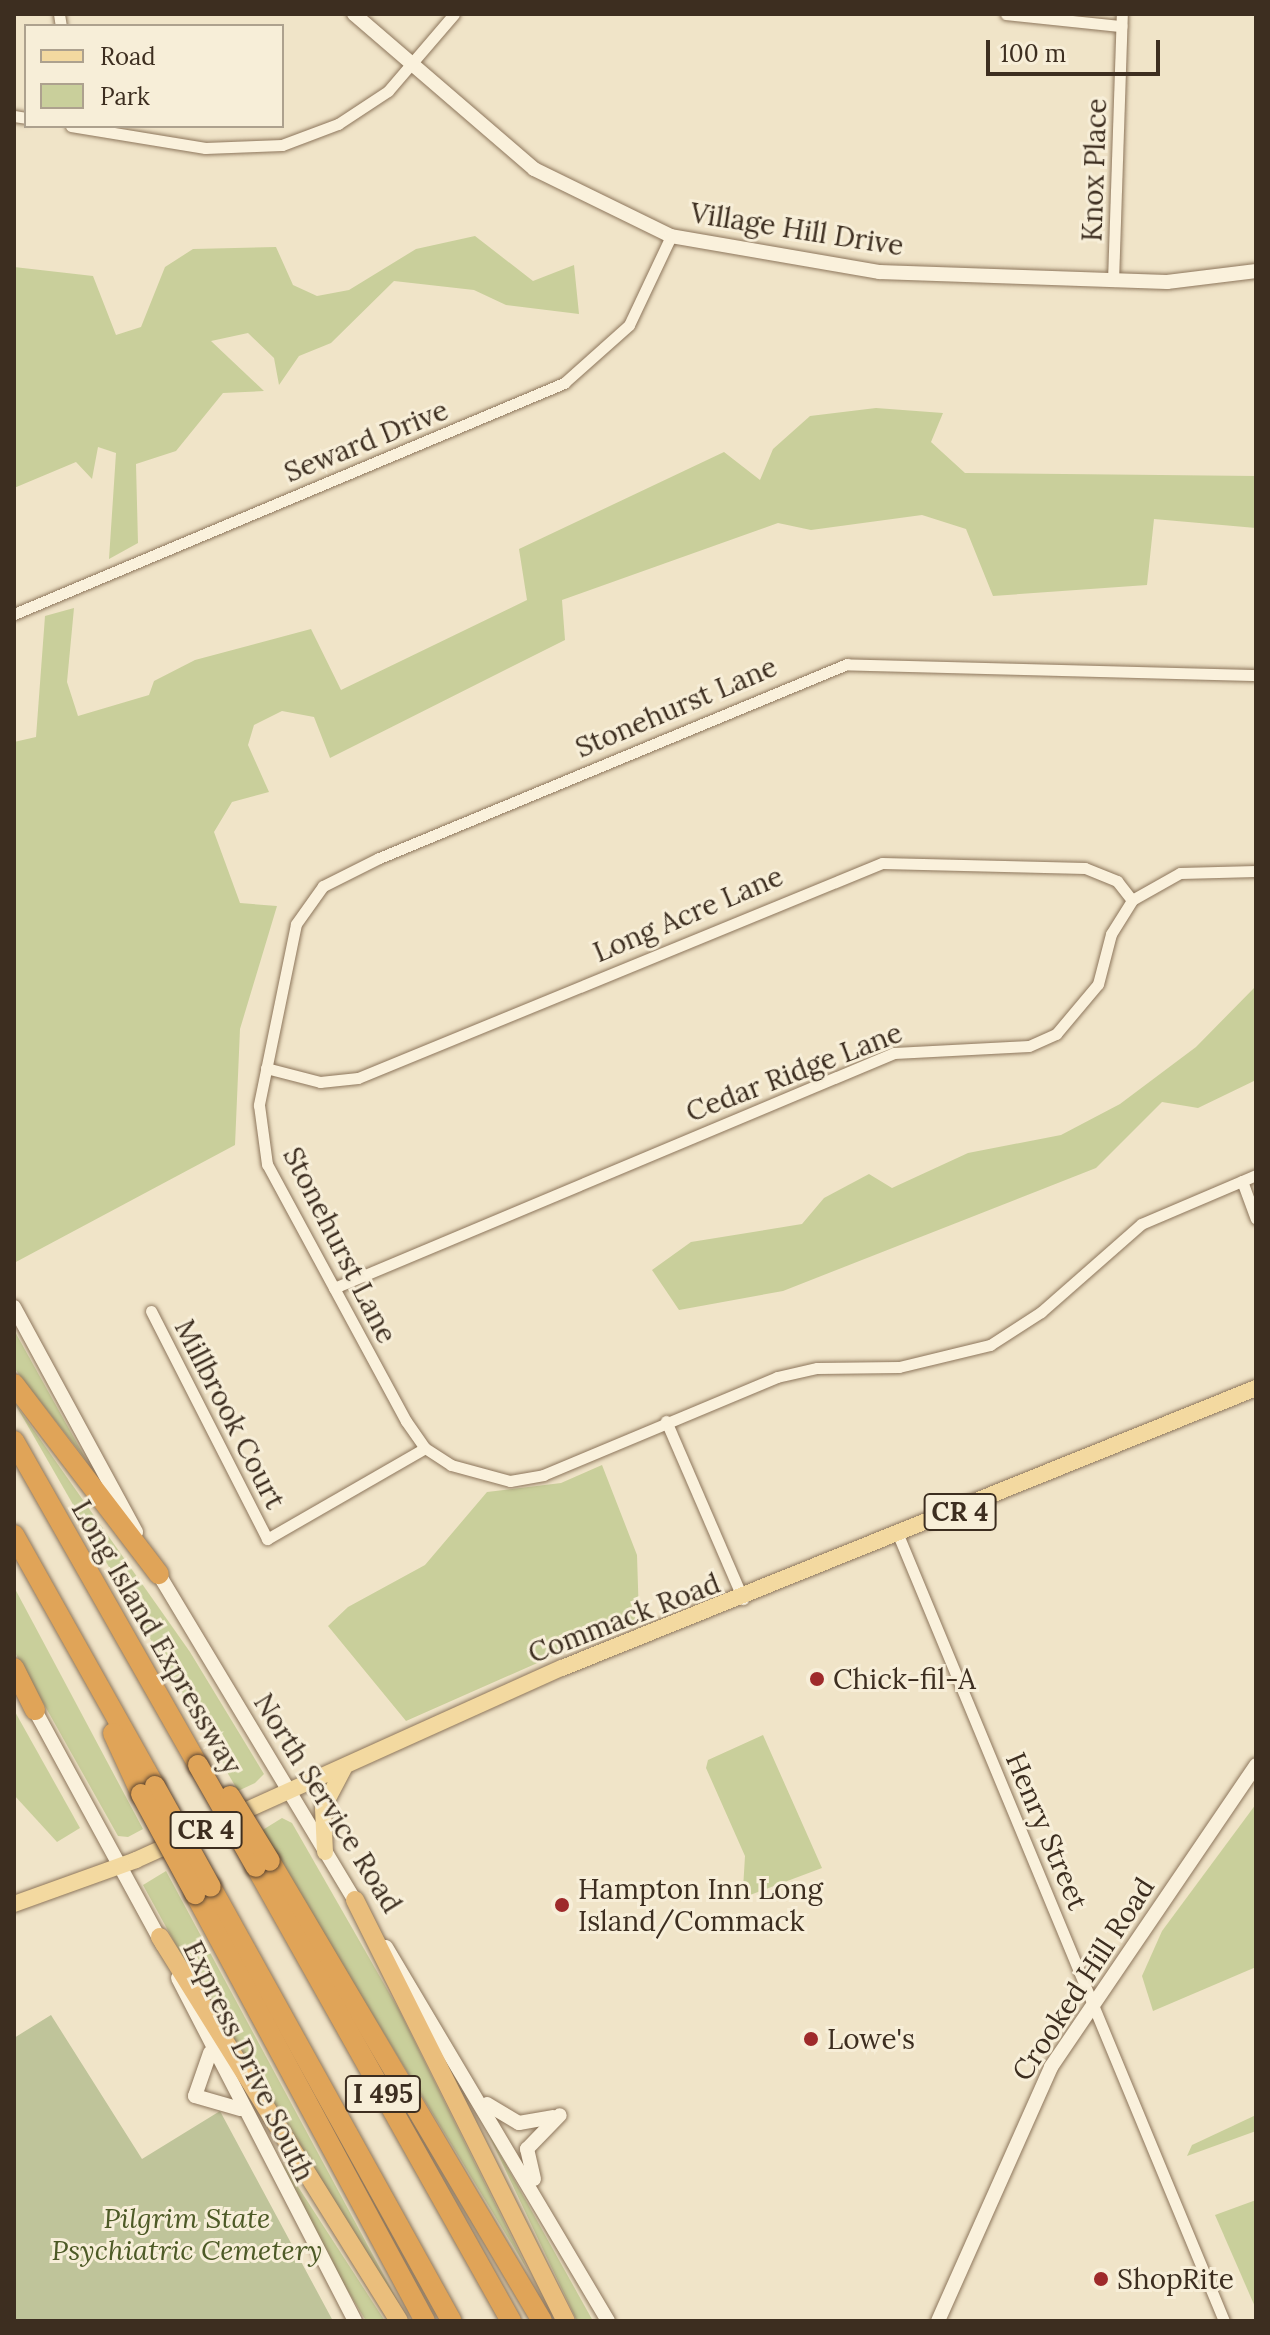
<!DOCTYPE html>
<style>
body{margin:0}
#map{position:relative;width:1270px;height:2335px;overflow:hidden;background:#f0e4c8;font-family:Lora,serif}
div>[style]{position:absolute}
.green>*{inset:0;background:#c9cf9b}
.cemetery>*{inset:0;background:#bfc49a}
.roads{filter:drop-shadow(0 0 2px #8d765c) drop-shadow(0 0 2px #8d765c)}
.minor>*{height:11px;margin:-5.5px;padding:0 5.5px;transform-origin:5.5px;border-radius:5.5px;background:#faf1dc}
.tertiary>*{height:14px;margin:-7px;padding:0 7px;transform-origin:7px;border-radius:7px;background:#faf1dc}
.secondary>*{height:14px;margin:-7px;padding:0 7px;transform-origin:7px;border-radius:7px;background:#faf1dc}
.primary>*{height:16px;margin:-8px;padding:0 8px;transform-origin:8px;border-radius:8px;background:#f3d9a0}
.trunk>*{height:18px;margin:-9px;padding:0 9px;transform-origin:9px;border-radius:9px;background:#eabe7c}
.motorway>*{height:20px;margin:-10px;padding:0 10px;transform-origin:10px;border-radius:10px;background:#e0a458}
.bridges{filter:drop-shadow(0 0 2px #5b4430) drop-shadow(0 0 2px #5b4430)}
.motorway-bridge>*{height:20px;margin:-10px;padding:0 10px;transform-origin:10px;border-radius:10px;background:#e0a458}
.dots>*{width:22px;height:22px;translate:-50% -50%;box-sizing:border-box;border:4px solid #f7eed8;border-radius:50%}
span{translate:-50% -50%;white-space:nowrap;text-align:center;line-height:1.15;-webkit-text-stroke:6px #f7eed8;paint-order:stroke}
.shield-label span{padding:2px 6px;background:#f7eed8;border:2px solid;border-radius:6px;-webkit-text-stroke-width:0}
.shield-label{font-size:26px;color:#3d2e20;font-weight:700}
.street-label{font-size:28px;color:#3d2e20}
.poi-label{font-size:28px;color:#3d2e20}
.left{translate:0 -50%;text-align:left}
.park-label{font-size:28px;color:#4d5a26;font-style:italic}
.frame{position:absolute;inset:0;border:16px solid #3d2e20;pointer-events:none}
.legend{position:absolute;left:24px;top:24px;width:260px;height:104px;box-sizing:border-box;background:#f7eed8;border:2px solid #ada18e;margin:0;padding:10px 14px;list-style:none;font-size:24px;color:#3d2e20}
.legend li{display:flex;align-items:center;gap:16px;height:40px}
.legend b{width:40px;border:2px solid #ada18e}
.scale{position:absolute;left:986px;top:40px;width:174px;height:36px;box-sizing:border-box;border:4px solid #3d2e20;border-top:0;padding-left:10px;font-size:24px;line-height:28px;white-space:nowrap;color:#3d2e20;-webkit-text-stroke:6px #f7eed8;paint-order:stroke}
</style>
<div id="map">
<div class="green">
<i style="clip-path:polygon(475px 236px,533px 281px,574px 265px,579px 314px,506px 305px,474px 290px,394px 281px,331px 343px,299px 356px,279px 385px,274px 358px,248px 333px,211px 341px,264px 391px,223px 393px,176px 451px,136px 464px,138px 543px,109px 559px,116px 453px,98px 447px,92px 479px,76px 462px,14px 488px,14px 267px,93px 276px,116px 335px,141px 327px,165px 267px,193px 249px,276px 247px,293px 285px,317px 296px,349px 290px,416px 249px)"></i>
<i style="clip-path:polygon(876px 408px,943px 413px,931px 442px,965px 473px,1256px 476px,1256px 528px,1154px 519px,1147px 585px,993px 596px,966px 529px,922px 515px,811px 530px,778px 523px,562px 600px,565px 640px,330px 758px,314px 717px,282px 711px,254px 725px,248px 745px,269px 792px,232px 802px,214px 832px,240px 903px,277px 906px,240px 1029px,235px 1145px,14px 1263px,14px 742px,36px 737px,45px 616px,74px 608px,67px 682px,78px 716px,149px 695px,154px 681px,195px 660px,311px 629px,341px 690px,527px 600px,519px 549px,724px 452px,760px 480px,773px 449px,810px 416px)"></i>
<i style="clip-path:polygon(1256px 986px,1256px 1080px,1198px 1108px,1162px 1102px,1096px 1168px,783px 1291px,679px 1310px,652px 1270px,691px 1242px,802px 1224px,824px 1198px,869px 1174px,892px 1188px,968px 1153px,1061px 1135px,1120px 1104px,1196px 1047px)"></i>
<i style="clip-path:polygon(14px 1330px,87px 1461px,14px 1368px)"></i>
<i style="clip-path:polygon(14px 1402px,190px 1652px,264px 1774px,255px 1783px,238px 1791px)"></i>
<i style="clip-path:polygon(602px 1465px,637px 1555px,639px 1618px,406px 1721px,328px 1626px,348px 1607px,425px 1565px,487px 1492px,561px 1483px)"></i>
<i style="clip-path:polygon(14px 1587px,143px 1829px,128px 1837px,118px 1836px,14px 1651px)"></i>
<i style="clip-path:polygon(14px 1710px,80px 1828px,57px 1842px,14px 1795px)"></i>
<i style="clip-path:polygon(763px 1735px,822px 1868px,750px 1895px,743px 1889px,745px 1856px,706px 1768px,708px 1760px)"></i>
<i style="clip-path:polygon(1256px 1804px,1256px 1967px,1153px 2011px,1142px 1976px,1162px 1931px)"></i>
<i style="clip-path:polygon(282px 1818px,292px 1823px,399px 2010px,530px 2274px,261px 1831px)"></i>
<i style="clip-path:polygon(166px 1871px,402px 2309px,221px 2027px,143px 1885px)"></i>
<i style="clip-path:polygon(1256px 2115px,1256px 2131px,1187px 2156px,1192px 2145px)"></i>
<i style="clip-path:polygon(486px 2129px,593px 2321px,577px 2321px)"></i>
<i style="clip-path:polygon(282px 2162px,385px 2321px,366px 2321px,288px 2192px)"></i>
<i style="clip-path:polygon(1256px 2200px,1256px 2309px,1215px 2215px)"></i>
</div>
<div class="cemetery">
<i style="clip-path:polygon(51px 2015px,142px 2159px,220px 2111px,333px 2321px,14px 2321px,14px 2038px)"></i>
</div>
<div class="roads">
<div class="minor">
<i style="left:59px;top:14px;width:12px;rotate:81deg"></i>
<i style="left:1006px;top:14px;width:116px;rotate:6deg"></i>
<i style="left:14px;top:116px;width:12px;rotate:9deg"></i>
<i style="left:71px;top:126px;width:136px;rotate:9.3deg"></i>
<i style="left:205px;top:148px;width:77px;rotate:-2.2deg"></i>
<i style="left:282px;top:145px;width:60px;rotate:-20.6deg"></i>
<i style="left:338px;top:124px;width:60px;rotate:-33.4deg"></i>
<i style="left:388px;top:91px;width:101px;rotate:-49.4deg"></i>
<i style="left:1113px;top:281px;width:267px;rotate:-88.1deg"></i>
<i style="left:14px;top:614px;width:597px;rotate:-22.78deg"></i>
<i style="left:564px;top:383px;width:87px;rotate:-41.7deg"></i>
<i style="left:629px;top:325px;width:98px;rotate:-64.7deg"></i>
<i style="left:1256px;top:675px;width:409px;rotate:-178.5deg"></i>
<i style="left:847px;top:664px;width:507px;rotate:157.48deg"></i>
<i style="left:379px;top:858px;width:63px;rotate:153.4deg"></i>
<i style="left:323px;top:886px;width:47px;rotate:125.4deg"></i>
<i style="left:296px;top:924px;width:185px;rotate:101.6deg"></i>
<i style="left:259px;top:1105px;width:60px;rotate:82.3deg"></i>
<i style="left:267px;top:1164px;width:292px;rotate:61.6deg"></i>
<i style="left:406px;top:1421px;width:33px;rotate:55deg"></i>
<i style="left:425px;top:1448px;width:31px;rotate:33deg"></i>
<i style="left:451px;top:1465px;width:61px;rotate:15.2deg"></i>
<i style="left:510px;top:1481px;width:34px;rotate:-10deg"></i>
<i style="left:543px;top:1475px;width:254px;rotate:-22.7deg"></i>
<i style="left:777px;top:1377px;width:41px;rotate:-12.7deg"></i>
<i style="left:817px;top:1368px;width:82px;rotate:-0.7deg"></i>
<i style="left:899px;top:1367px;width:94px;rotate:-13.6deg"></i>
<i style="left:990px;top:1345px;width:61px;rotate:-32.9deg"></i>
<i style="left:1041px;top:1312px;width:133px;rotate:-41.3deg"></i>
<i style="left:1141px;top:1224px;width:125px;rotate:-23.1deg"></i>
<i style="left:266px;top:1068px;width:56px;rotate:14.5deg"></i>
<i style="left:320px;top:1082px;width:38px;rotate:-6deg"></i>
<i style="left:358px;top:1078px;width:566px;rotate:-22.31deg"></i>
<i style="left:882px;top:863px;width:203px;rotate:1.4deg"></i>
<i style="left:1085px;top:868px;width:35px;rotate:22deg"></i>
<i style="left:1117px;top:881px;width:24px;rotate:52deg"></i>
<i style="left:1242px;top:1181px;width:40px;rotate:69.8deg"></i>
<i style="left:334px;top:1288px;width:607px;rotate:-22.77deg"></i>
<i style="left:894px;top:1053px;width:135px;rotate:-3deg"></i>
<i style="left:1029px;top:1046px;width:30px;rotate:-24deg"></i>
<i style="left:1056px;top:1034px;width:65px;rotate:-50deg"></i>
<i style="left:1098px;top:984px;width:52px;rotate:-75.4deg"></i>
<i style="left:1111px;top:934px;width:40px;rotate:-58deg"></i>
<i style="left:1132px;top:900px;width:55px;rotate:-29.4deg"></i>
<i style="left:1180px;top:873px;width:76px;rotate:-1.5deg"></i>
<i style="left:151px;top:1311px;width:256px;rotate:63deg"></i>
<i style="left:267px;top:1539px;width:182px;rotate:-29.9deg"></i>
<i style="left:666px;top:1421px;width:194px;rotate:66.6deg"></i>
<i style="left:899px;top:1537px;width:849px;rotate:67.48deg"></i>
</div>
<div class="tertiary">
<i style="left:354px;top:14px;width:238px;rotate:40.7deg"></i>
<i style="left:534px;top:169px;width:153px;rotate:26.1deg"></i>
<i style="left:671px;top:236px;width:211px;rotate:9.8deg"></i>
<i style="left:879px;top:272px;width:288px;rotate:2deg"></i>
<i style="left:1167px;top:282px;width:90px;rotate:-7deg"></i>
</div>
<div class="secondary">
<i style="left:14px;top:1307px;width:256px;rotate:61.5deg"></i>
<i style="left:155px;top:1568px;width:396px;rotate:59deg"></i>
<i style="left:31px;top:1703px;width:276px;rotate:61.4deg"></i>
<i style="left:386px;top:1947px;width:435px;rotate:59.3deg"></i>
<i style="left:178px;top:1978px;width:386px;rotate:62.7deg"></i>
<i style="left:195px;top:2096px;width:46px;rotate:-70.8deg"></i>
<i style="left:195px;top:2096px;width:47px;rotate:16.1deg"></i>
<i style="left:487px;top:2104px;width:37px;rotate:31deg"></i>
<i style="left:519px;top:2123px;width:34px;rotate:-10deg"></i>
<i style="left:534px;top:2179px;width:31px;rotate:-103deg"></i>
<i style="left:527px;top:2149px;width:47px;rotate:-45.9deg"></i>
<i style="left:938px;top:2321px;width:278px;rotate:-66deg"></i>
<i style="left:1051px;top:2067px;width:365px;rotate:-55.8deg"></i>
</div>
<div class="primary">
<i style="left:325px;top:1852px;width:44px;rotate:-92.6deg"></i>
<i style="left:323px;top:1808px;width:45px;rotate:-62.3deg"></i>
<i style="left:14px;top:1904px;width:130px;rotate:-19.8deg"></i>
<i style="left:136px;top:1860px;width:467px;rotate:-24.3deg"></i>
<i style="left:562px;top:1668px;width:748px;rotate:-21.97deg"></i>
</div>
<div class="trunk">
<i style="left:355px;top:1900px;width:471px;rotate:63.4deg"></i>
<i style="left:160px;top:1937px;width:452px;rotate:58.1deg"></i>
</div>
<div class="motorway">
<i style="left:14px;top:1384px;width:239px;rotate:52.7deg"></i>
<i style="left:14px;top:1441px;width:373px;rotate:60.4deg"></i>
<i style="left:14px;top:1535px;width:288px;rotate:60.7deg"></i>
<i style="left:14px;top:1668px;width:47px;rotate:63.4deg"></i>
<i style="left:113px;top:1733px;width:67px;rotate:65.3deg"></i>
<i style="left:270px;top:1861px;width:534px;rotate:59.4deg"></i>
<i style="left:256px;top:1867px;width:521px;rotate:60.68deg"></i>
<i style="left:211px;top:1887px;width:496px;rotate:61deg"></i>
<i style="left:195px;top:1894px;width:485px;rotate:61.7deg"></i>
</div>
</div>
<div class="bridges">
<div class="motorway-bridge">
<i style="left:198px;top:1765px;width:117px;rotate:60.4deg"></i>
<i style="left:155px;top:1786px;width:115px;rotate:61deg"></i>
<i style="left:141px;top:1794px;width:114px;rotate:61.6deg"></i>
<i style="left:230px;top:1796px;width:76px;rotate:58.4deg"></i>
</div>
</div>
<div class="dots">
<i style="left:817px;top:1679px;background:#9e2a2b"></i>
<i style="left:562px;top:1905px;background:#9e2a2b"></i>
<i style="left:811px;top:2039px;background:#9e2a2b"></i>
<i style="left:1101px;top:2279px;background:#9e2a2b"></i>
</div>
<div class="shield-label">
<span style="left:960px;top:1512px">CR 4</span>
<span style="left:206px;top:1830px">CR 4</span>
<span style="left:383px;top:2094px">I 495</span>
</div>
<div class="street-label">
<span style="left:1094px;top:170px;rotate:-88deg">Knox Place</span>
<span style="left:797px;top:229px;rotate:9deg">Village Hill Drive</span>
<span style="left:366px;top:441px;rotate:-22deg">Seward Drive</span>
<span style="left:676px;top:707px;rotate:-23deg">Stonehurst Lane</span>
<span style="left:688px;top:914px;rotate:-23deg">Long Acre Lane</span>
<span style="left:794px;top:1072px;rotate:-21deg">Cedar Ridge Lane</span>
<span style="left:340px;top:1245px;rotate:63deg">Stonehurst Lane</span>
<span style="left:230px;top:1414px;rotate:63deg">Millbrook Court</span>
<span style="left:624px;top:1618px;rotate:-21deg">Commack Road</span>
<span style="left:157px;top:1637px;rotate:60deg">Long Island Expressway</span>
<span style="left:328px;top:1803px;rotate:58deg">North Service Road</span>
<span style="left:1047px;top:1831px;rotate:67deg">Henry Street</span>
<span style="left:1083px;top:1979px;rotate:-57deg">Crooked Hill Road</span>
<span style="left:249px;top:2061px;rotate:64deg">Express Drive South</span>
</div>
<div class="poi-label">
<span class="left" style="left:833px;top:1679px">Chick-fil-A</span>
<span class="left" style="left:578px;top:1905px">Hampton Inn Long<br>Island/Commack</span>
<span class="left" style="left:827px;top:2039px">Lowe's</span>
<span class="left" style="left:1117px;top:2279px">ShopRite</span>
</div>
<div class="park-label">
<span style="left:187px;top:2234px">Pilgrim State<br>Psychiatric Cemetery</span>
</div>
<div class="frame"></div>
<ul class="legend">
<li><b style="height:10px;background:#f3d9a0"></b>Road</li>
<li><b style="height:22px;background:#c9cf9b"></b>Park</li>
</ul>
<div class="scale">100 m</div>
</div>
